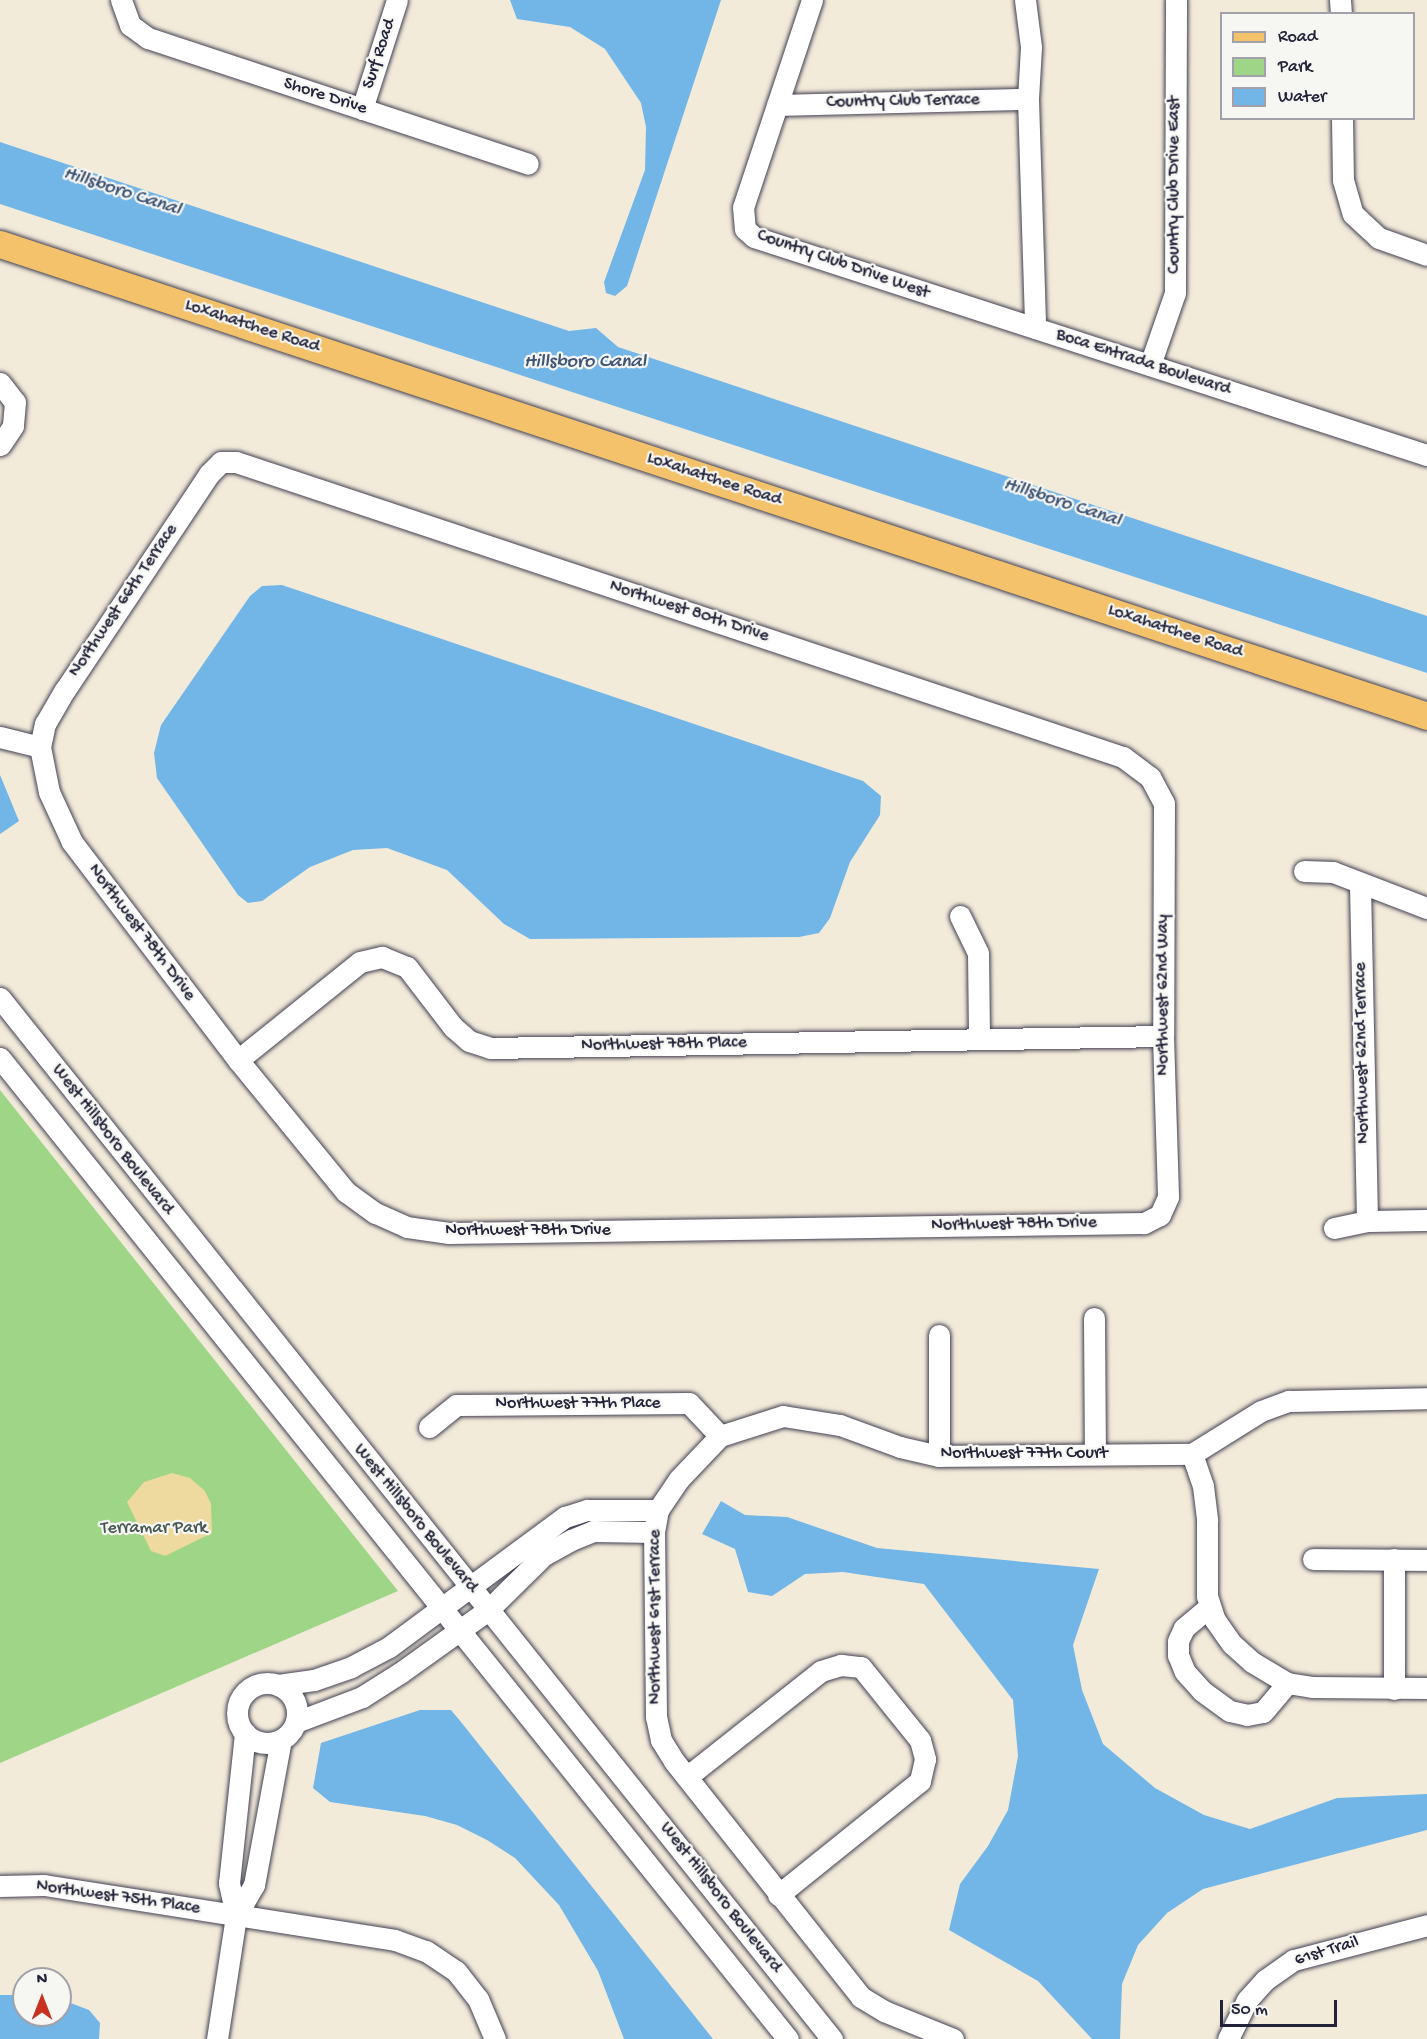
<!DOCTYPE html>
<style>
body{margin:0}
#map{position:relative;width:1427px;height:2039px;overflow:hidden;background:#f3ebda;font-family:"Gochi Hand",sans-serif}
div>[style]{position:absolute}
.green>*{inset:0;background:#9ed586}
.sand>*{inset:0;background:#eeda9e}
.water>*{inset:0;background:#72b5e7}
.roads{filter:drop-shadow(0 0 2px #414053) drop-shadow(0 0 2px #414053)}
.minor>*{height:21px;margin:-10.5px;padding:0 10.5px;transform-origin:10.5px;border-radius:10.5px;background:#fff}
.minor>.ring{margin:-10.5px;padding:0;box-sizing:content-box;background:none;border:21px solid #fff;border-radius:50%}
.major>*{height:27px;margin:-13.5px;padding:0 13.5px;transform-origin:13.5px;border-radius:13.5px;background:#f3c26a}
span{translate:-50% -50%;white-space:nowrap;text-align:center;line-height:1.15;-webkit-text-stroke:4.5px #f6f6f2;paint-order:stroke}
.street-label{font-size:18px;color:#22223b}
.park-label{font-size:18px;color:#475852}
.water-label{font-size:20px;color:#3e5577;font-style:italic}
.legend{position:absolute;left:1220px;top:12px;width:195px;height:108px;box-sizing:border-box;background:#f6f6f2;border:2px solid #a1a1a9;margin:0;padding:8px 10px;list-style:none;font-size:18px;color:#22223b}
.legend li{display:flex;align-items:center;gap:12px;height:30px}
.legend b{width:30px;border:2px solid #a1a1a9}
.north{position:absolute;left:12px;top:1967px;width:60px;height:60px;box-sizing:border-box;background:#f6f6f2;border:2px solid #a1a1a9;border-radius:50%;rotate:0deg;font-size:16px;font-weight:700;line-height:24px;text-align:center;color:#22223b}
.north::after{content:'';display:block;margin:auto;width:21px;height:27px;background:#c8321e;clip-path:polygon(50% 0,100% 100%,50% 72%,0 100%)}
.scale{position:absolute;left:1220px;top:2000px;width:117px;height:27px;box-sizing:border-box;border:3px solid #22223b;border-top:0;padding-left:8px;font-size:18px;line-height:21px;white-space:nowrap;color:#22223b;-webkit-text-stroke:4px #f6f6f2;paint-order:stroke}
</style>
<div id="map">
<div class="green">
<i style="clip-path:polygon(0 1090px,398px 1591px,0 1763px)"></i>
</div>
<div class="sand">
<i style="clip-path:polygon(172px 1473px,190px 1478px,205px 1491px,211px 1504px,212px 1533px,165px 1556px,151px 1551px,127px 1502px,144px 1482px)"></i>
</div>
<div class="water">
<i style="clip-path:polygon(510px 0,721px 0,627px 286px,615px 296px,606px 293px,604px 282px,645px 170px,646px 127px,641px 103px,605px 49px,570px 27px,517px 19px)"></i>
<i style="clip-path:polygon(0 142px,569px 331px,596px 328px,618px 347px,1427px 616px,1427px 673px,0 204px)"></i>
<i style="clip-path:polygon(282px 585px,863px 781px,881px 796px,880px 815px,850px 862px,830px 918px,819px 933px,799px 937px,530px 939px,504px 924px,447px 870px,387px 848px,353px 850px,310px 867px,262px 901px,248px 903px,238px 895px,157px 778px,154px 753px,161px 725px,250px 596px,262px 586px)"></i>
<i style="clip-path:polygon(0 775px,19px 821px,0 834px)"></i>
<i style="clip-path:polygon(721px 1501px,745px 1515px,787px 1517px,877px 1548px,1099px 1569px,1073px 1645px,1082px 1690px,1103px 1744px,1155px 1788px,1204px 1815px,1250px 1829px,1337px 1798px,1427px 1794px,1427px 1830px,1203px 1889px,1167px 1913px,1138px 1945px,1122px 1984px,1120px 2039px,1092px 2039px,1038px 1981px,949px 1930px,960px 1884px,988px 1846px,1008px 1810px,1018px 1756px,1013px 1700px,924px 1584px,843px 1572px,805px 1574px,772px 1596px,748px 1592px,735px 1549px,702px 1534px)"></i>
<i style="clip-path:polygon(420px 1710px,451px 1710px,461px 1722px,713px 2039px,624px 2039px,598px 1971px,559px 1905px,515px 1858px,487px 1840px,457px 1825px,425px 1816px,330px 1802px,313px 1788px,321px 1743px)"></i>
<i style="clip-path:polygon(0 1995px,24px 1995px,24px 2015px,60px 2015px,60px 1999px,89px 2010px,100px 2023px,99px 2039px,0 2039px)"></i>
</div>
<div class="roads">
<div class="minor">
<i style="left:121px;top:0;width:27px;rotate:70deg"></i>
<i style="left:130px;top:25px;width:22px;rotate:36deg"></i>
<i style="left:148px;top:38px;width:400px;rotate:18.3deg"></i>
<i style="left:812px;top:0;width:218px;rotate:108.4deg"></i>
<i style="left:743px;top:207px;width:22px;rotate:85deg"></i>
<i style="left:745px;top:229px;width:12px;rotate:42deg"></i>
<i style="left:754px;top:237px;width:707px;rotate:17.95deg"></i>
<i style="left:1025px;top:0;width:47px;rotate:82.7deg"></i>
<i style="left:1031px;top:47px;width:52px;rotate:93.3deg"></i>
<i style="left:1028px;top:99px;width:229px;rotate:88.2deg"></i>
<i style="left:1340px;top:0;width:14px;rotate:86deg"></i>
<i style="left:777px;top:105px;width:251px;rotate:-1.4deg"></i>
<i style="left:362px;top:109px;width:114px;rotate:-72.2deg"></i>
<i style="left:1342px;top:118px;width:62px;rotate:89.1deg"></i>
<i style="left:1343px;top:180px;width:35px;rotate:74deg"></i>
<i style="left:1353px;top:214px;width:35px;rotate:43deg"></i>
<i style="left:1379px;top:238px;width:51px;rotate:19.5deg"></i>
<i style="left:1150px;top:365px;width:76px;rotate:-70.9deg"></i>
<i style="left:1175px;top:293px;width:293px;rotate:-89.8deg"></i>
<i style="left:0;top:383px;width:24px;rotate:52deg"></i>
<i style="left:15px;top:402px;width:24px;rotate:95deg"></i>
<i style="left:13px;top:426px;width:23px;rotate:124deg"></i>
<i style="left:221px;top:462px;width:15px"></i>
<i style="left:236px;top:462px;width:935px;rotate:18.4deg"></i>
<i style="left:1123px;top:757px;width:34px;rotate:37deg"></i>
<i style="left:1150px;top:777px;width:30px;rotate:62deg"></i>
<i style="left:1164px;top:803px;width:233px;rotate:90.2deg"></i>
<i style="left:1163px;top:1036px;width:161px;rotate:88.2deg"></i>
<i style="left:1168px;top:1197px;width:20px;rotate:114deg"></i>
<i style="left:1160px;top:1215px;width:18px;rotate:153deg"></i>
<i style="left:1144px;top:1223px;width:695px;rotate:179.18deg"></i>
<i style="left:449px;top:1233px;width:42px;rotate:-171.9deg"></i>
<i style="left:407px;top:1227px;width:35px;rotate:-156deg"></i>
<i style="left:375px;top:1213px;width:36px;rotate:-144deg"></i>
<i style="left:346px;top:1192px;width:171px;rotate:-129.3deg"></i>
<i style="left:238px;top:1060px;width:274px;rotate:-127.3deg"></i>
<i style="left:72px;top:842px;width:55px;rotate:-114.7deg"></i>
<i style="left:49px;top:792px;width:46px;rotate:-101.3deg"></i>
<i style="left:40px;top:747px;width:24px;rotate:-78deg"></i>
<i style="left:45px;top:724px;width:39px;rotate:-60deg"></i>
<i style="left:65px;top:690px;width:260px;rotate:-56.3deg"></i>
<i style="left:209px;top:474px;width:17px;rotate:-45deg"></i>
<i style="left:0;top:737px;width:41px;rotate:14deg"></i>
<i style="left:1304px;top:871px;width:29px;rotate:2deg"></i>
<i style="left:1333px;top:872px;width:101px;rotate:21deg"></i>
<i style="left:1360px;top:885px;width:336px;rotate:88.8deg"></i>
<i style="left:960px;top:916px;width:41px;rotate:64.1deg"></i>
<i style="left:978px;top:953px;width:85px;rotate:89.3deg"></i>
<i style="left:0;top:998px;width:1333px;rotate:51.37deg"></i>
<i style="left:0;top:1058px;width:1258px;rotate:51.23deg"></i>
<i style="left:238px;top:1060px;width:156px;rotate:-38.8deg"></i>
<i style="left:360px;top:962px;width:23px;rotate:-13deg"></i>
<i style="left:382px;top:957px;width:27px;rotate:22deg"></i>
<i style="left:407px;top:967px;width:76px;rotate:52.5deg"></i>
<i style="left:453px;top:1027px;width:21px;rotate:41deg"></i>
<i style="left:469px;top:1041px;width:22px;rotate:18deg"></i>
<i style="left:490px;top:1048px;width:673px;rotate:-1.02deg"></i>
<i style="left:1334px;top:1228px;width:34px;rotate:-12deg"></i>
<i style="left:1367px;top:1221px;width:60px;rotate:-1deg"></i>
<i style="left:1094px;top:1318px;width:136px;rotate:89.6deg"></i>
<i style="left:939px;top:1335px;width:121px;rotate:90deg"></i>
<i style="left:429px;top:1427px;width:35px;rotate:-39deg"></i>
<i style="left:456px;top:1405px;width:233px;rotate:-0.5deg"></i>
<i style="left:689px;top:1403px;width:45px;rotate:46.8deg"></i>
<i style="left:1192px;top:1454px;width:34px;rotate:71deg"></i>
<i style="left:1203px;top:1486px;width:35px;rotate:83deg"></i>
<i style="left:1207px;top:1521px;width:75px;rotate:90deg"></i>
<i style="left:1207px;top:1596px;width:25px;rotate:72deg"></i>
<i style="left:1215px;top:1620px;width:29px;rotate:55deg"></i>
<i style="left:1232px;top:1644px;width:27px;rotate:42deg"></i>
<i style="left:1252px;top:1662px;width:41px;rotate:31deg"></i>
<i style="left:1287px;top:1683px;width:25px;rotate:9deg"></i>
<i style="left:1312px;top:1687px;width:115px;rotate:0.5deg"></i>
<i style="left:1192px;top:1454px;width:81px;rotate:-31.9deg"></i>
<i style="left:1261px;top:1411px;width:30px;rotate:-20deg"></i>
<i style="left:1289px;top:1401px;width:138px;rotate:-1.2deg"></i>
<i style="left:1313px;top:1559px;width:114px;rotate:0.5deg"></i>
<i style="left:1394px;top:1559px;width:130px;rotate:90deg"></i>
<i style="left:1209px;top:1607px;width:33px;rotate:140deg"></i>
<i style="left:1184px;top:1628px;width:14px;rotate:115deg"></i>
<i style="left:1178px;top:1641px;width:14px;rotate:90deg"></i>
<i style="left:1178px;top:1655px;width:18px;rotate:68deg"></i>
<i style="left:1185px;top:1672px;width:25px;rotate:48deg"></i>
<i style="left:1202px;top:1691px;width:34px;rotate:36deg"></i>
<i style="left:1230px;top:1711px;width:17px;rotate:13deg"></i>
<i style="left:1247px;top:1715px;width:16px;rotate:-11deg"></i>
<i style="left:1263px;top:1712px;width:38px;rotate:-50deg"></i>
<i class="ring" style="left:237px;top:1683px;width:39px;height:39px"></i>
<i style="left:278px;top:1685px;width:36px;rotate:-8deg"></i>
<i style="left:314px;top:1680px;width:39px;rotate:-19deg"></i>
<i style="left:351px;top:1667px;width:43px;rotate:-27.8deg"></i>
<i style="left:389px;top:1647px;width:219px;rotate:-36.5deg"></i>
<i style="left:565px;top:1517px;width:23px;rotate:-18deg"></i>
<i style="left:587px;top:1510px;width:71px"></i>
<i style="left:296px;top:1722px;width:71px;rotate:-20.7deg"></i>
<i style="left:362px;top:1697px;width:45px;rotate:-32.3deg"></i>
<i style="left:400px;top:1673px;width:108px;rotate:-35.6deg"></i>
<i style="left:488px;top:1610px;width:78px;rotate:-44.5deg"></i>
<i style="left:544px;top:1555px;width:31px;rotate:-29deg"></i>
<i style="left:571px;top:1540px;width:24px;rotate:-22deg"></i>
<i style="left:593px;top:1531px;width:61px;rotate:0.9deg"></i>
<i style="left:688px;top:1776px;width:169px;rotate:-38.3deg"></i>
<i style="left:821px;top:1671px;width:21px;rotate:-17deg"></i>
<i style="left:841px;top:1665px;width:20px;rotate:6deg"></i>
<i style="left:861px;top:1667px;width:94px;rotate:51.1deg"></i>
<i style="left:920px;top:1740px;width:20px;rotate:75deg"></i>
<i style="left:925px;top:1759px;width:23px;rotate:103deg"></i>
<i style="left:920px;top:1781px;width:182px;rotate:141.2deg"></i>
<i style="left:0;top:1886px;width:44px;rotate:-1.3deg"></i>
<i style="left:44px;top:1885px;width:355px;rotate:8.9deg"></i>
<i style="left:395px;top:1940px;width:33px;rotate:20deg"></i>
<i style="left:426px;top:1951px;width:36px;rotate:34deg"></i>
<i style="left:456px;top:1971px;width:36px;rotate:52deg"></i>
<i style="left:478px;top:1999px;width:43px;rotate:67deg"></i>
<i style="left:236px;top:1916px;width:34px;rotate:-102deg"></i>
<i style="left:229px;top:1883px;width:151px;rotate:-83.9deg"></i>
<i style="left:217px;top:2039px;width:124px;rotate:-81.2deg"></i>
<i style="left:236px;top:1916px;width:36px;rotate:-60deg"></i>
<i style="left:254px;top:1885px;width:147px;rotate:-79.5deg"></i>
<i style="left:953px;top:2039px;width:74px;rotate:-157.9deg"></i>
<i style="left:884px;top:2011px;width:27px;rotate:-149deg"></i>
<i style="left:861px;top:1997px;width:301px;rotate:-128.4deg"></i>
<i style="left:674px;top:1761px;width:25px;rotate:-122deg"></i>
<i style="left:661px;top:1740px;width:24px;rotate:-102deg"></i>
<i style="left:656px;top:1717px;width:185px;rotate:-90.6deg"></i>
<i style="left:654px;top:1532px;width:22px;rotate:-80deg"></i>
<i style="left:658px;top:1510px;width:37px;rotate:-56deg"></i>
<i style="left:679px;top:1479px;width:59px;rotate:-46.4deg"></i>
<i style="left:720px;top:1436px;width:66px;rotate:-17.6deg"></i>
<i style="left:783px;top:1416px;width:58px;rotate:9deg"></i>
<i style="left:840px;top:1425px;width:64px;rotate:20.1deg"></i>
<i style="left:900px;top:1447px;width:40px;rotate:13deg"></i>
<i style="left:939px;top:1456px;width:253px;rotate:-0.5deg"></i>
<i style="left:1228px;top:2039px;width:43px;rotate:-64deg"></i>
<i style="left:1247px;top:2000px;width:27px;rotate:-48deg"></i>
<i style="left:1265px;top:1980px;width:35px;rotate:-35deg"></i>
<i style="left:1294px;top:1960px;width:138px;rotate:-14.7deg"></i>
</div>
<div class="major">
<i style="left:0;top:244px;width:1503px;rotate:18.3deg"></i>
</div>
</div>
<div class="street-label">
<span style="left:380px;top:54px;rotate:-72deg">Surf Road</span>
<span style="left:325px;top:97px;rotate:18deg">Shore Drive</span>
<span style="left:903px;top:102px;rotate:-1deg">Country Club Terrace</span>
<span style="left:1175px;top:185px;rotate:-90deg">Country Club Drive East</span>
<span style="left:843px;top:265px;rotate:19deg">Country Club Drive West</span>
<span style="left:252px;top:327px;rotate:18deg">Loxahatchee Road</span>
<span style="left:1143px;top:363px;rotate:18deg">Boca Entrada Boulevard</span>
<span style="left:714px;top:480px;rotate:18deg">Loxahatchee Road</span>
<span style="left:124px;top:601px;rotate:-56deg">Northwest 66th Terrace</span>
<span style="left:689px;top:612px;rotate:18deg">Northwest 80th Drive</span>
<span style="left:1175px;top:632px;rotate:18deg">Loxahatchee Road</span>
<span style="left:141px;top:933px;rotate:53deg">Northwest 78th Drive</span>
<span style="left:1164px;top:995px;rotate:-90deg">Northwest 62nd Way</span>
<span style="left:664px;top:1045px;rotate:-1deg">Northwest 78th Place</span>
<span style="left:1363px;top:1053px;rotate:-91deg">Northwest 62nd Terrace</span>
<span style="left:112px;top:1140px;rotate:52deg">West Hillsboro Boulevard</span>
<span style="left:1014px;top:1225px;rotate:-1deg">Northwest 78th Drive</span>
<span style="left:528px;top:1231px">Northwest 78th Drive</span>
<span style="left:578px;top:1404px">Northwest 77th Place</span>
<span style="left:1024px;top:1454px">Northwest 77th Court</span>
<span style="left:415px;top:1519px;rotate:51deg">West Hillsboro Boulevard</span>
<span style="left:656px;top:1617px;rotate:-90deg">Northwest 61st Terrace</span>
<span style="left:118px;top:1898px;rotate:8deg">Northwest 75th Place</span>
<span style="left:720px;top:1898px;rotate:52deg">West Hillsboro Boulevard</span>
<span style="left:1327px;top:1952px;rotate:-17deg">61st Trail</span>
</div>
<div class="park-label">
<span style="left:154px;top:1529px">Terramar Park</span>
</div>
<div class="water-label">
<span style="left:122px;top:192px;rotate:18deg">Hillsboro Canal</span>
<span style="left:585px;top:362px">Hillsboro Canal</span>
<span style="left:1062px;top:503px;rotate:18deg">Hillsboro Canal</span>
</div>
<ul class="legend">
<li><b style="height:8px;background:#f3c26a"></b>Road</li>
<li><b style="height:16px;background:#9ed586"></b>Park</li>
<li><b style="height:16px;background:#72b5e7"></b>Water</li>
</ul>
<div class="north">N</div>
<div class="scale">50 m</div>
</div>
